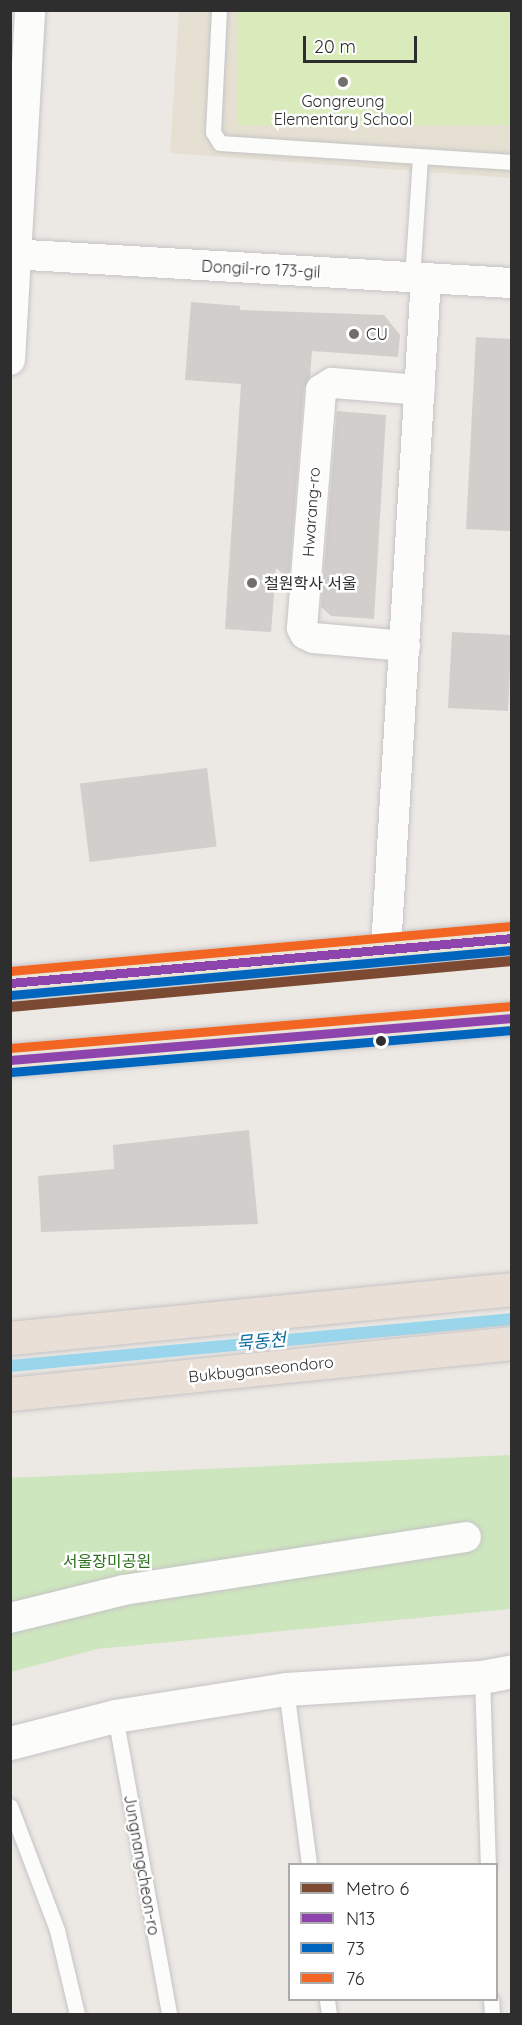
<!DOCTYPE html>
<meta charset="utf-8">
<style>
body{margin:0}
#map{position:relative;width:522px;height:2025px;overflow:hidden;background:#ece8e4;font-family:Quicksand,"Noto Sans KR",sans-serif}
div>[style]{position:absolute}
.education>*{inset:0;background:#e6e0d3}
.green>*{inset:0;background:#cee6be}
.pitch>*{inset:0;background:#d9eabb;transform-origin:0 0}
.stream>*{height:12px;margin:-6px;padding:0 6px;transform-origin:6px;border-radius:6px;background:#99d6ec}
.building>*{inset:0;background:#d1cecb;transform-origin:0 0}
.roads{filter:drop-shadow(0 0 2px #c5c4c5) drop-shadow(0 0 2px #c5c4c5)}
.lane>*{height:15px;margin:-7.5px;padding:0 7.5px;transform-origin:7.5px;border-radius:7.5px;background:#fcfcfb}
.street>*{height:30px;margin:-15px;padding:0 15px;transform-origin:15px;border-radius:15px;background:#fcfcfb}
.secondary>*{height:33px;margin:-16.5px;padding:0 16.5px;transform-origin:16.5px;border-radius:16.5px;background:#fcfcfb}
.primary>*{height:33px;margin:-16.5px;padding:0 16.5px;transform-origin:16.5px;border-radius:16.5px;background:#e8e4d6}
.highway>*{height:33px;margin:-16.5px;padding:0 16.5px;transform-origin:16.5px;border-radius:16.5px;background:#eadfd6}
.bus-1>*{height:9px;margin:-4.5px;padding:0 4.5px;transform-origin:4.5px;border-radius:4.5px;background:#8e44ad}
.bus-2>*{height:9px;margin:-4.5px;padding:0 4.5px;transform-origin:4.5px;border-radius:4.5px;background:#0065bd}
.bus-3>*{height:9px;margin:-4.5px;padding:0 4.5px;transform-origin:4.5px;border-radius:4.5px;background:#f26522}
.metro-1>*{height:10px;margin:-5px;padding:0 5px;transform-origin:5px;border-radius:5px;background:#7c4932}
.dots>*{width:16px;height:16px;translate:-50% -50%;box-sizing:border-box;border:3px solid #fff;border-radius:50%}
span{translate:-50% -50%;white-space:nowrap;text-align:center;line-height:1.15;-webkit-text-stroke:5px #fff;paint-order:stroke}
.poi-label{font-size:16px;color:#2e2e2e}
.left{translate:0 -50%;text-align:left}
.street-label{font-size:16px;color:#2e2e2e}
.park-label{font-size:16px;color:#2c6e1b}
.water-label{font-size:18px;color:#0d6fa3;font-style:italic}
.frame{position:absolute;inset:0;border:12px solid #2e2e2e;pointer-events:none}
.legend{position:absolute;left:288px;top:1863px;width:210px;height:138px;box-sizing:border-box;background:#fff;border:2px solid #ababab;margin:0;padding:8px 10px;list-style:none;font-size:18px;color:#2e2e2e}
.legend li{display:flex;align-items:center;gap:12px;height:30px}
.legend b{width:30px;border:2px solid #ababab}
.scale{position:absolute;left:303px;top:36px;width:114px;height:27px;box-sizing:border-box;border:3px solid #2e2e2e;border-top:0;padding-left:8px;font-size:18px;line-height:21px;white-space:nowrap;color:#2e2e2e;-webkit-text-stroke:4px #fff;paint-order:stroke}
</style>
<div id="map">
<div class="education">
<i style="clip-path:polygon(179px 11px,511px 11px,511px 178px,170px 153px)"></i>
</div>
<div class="green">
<i style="clip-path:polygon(511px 1455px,511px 1609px,97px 1649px,11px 1672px,10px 1478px)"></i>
</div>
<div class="pitch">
<i style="left:238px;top:11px;width:273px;height:114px"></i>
</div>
<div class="stream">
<i style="left:10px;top:1366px;width:504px;rotate:-5.35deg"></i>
</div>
<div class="building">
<i style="clip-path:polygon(191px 302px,240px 306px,240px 310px,384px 315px,400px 335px,398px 357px,312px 351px,310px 377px,304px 389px,289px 579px,276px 568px,271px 632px,225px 629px,241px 384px,185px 380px)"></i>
<i style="clip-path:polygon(476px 337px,512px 339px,512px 531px,466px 529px)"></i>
<i style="clip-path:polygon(337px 411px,386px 415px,374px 619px,331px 616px,321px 607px)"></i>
<i style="left:452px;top:632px;width:60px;height:76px;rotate:3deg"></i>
<i style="left:207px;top:768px;width:79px;height:128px;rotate:83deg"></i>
<i style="clip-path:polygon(249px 1130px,258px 1224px,41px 1232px,38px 1176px,114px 1169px,113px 1145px)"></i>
</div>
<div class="roads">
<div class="lane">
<i style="left:219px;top:10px;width:122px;rotate:92.8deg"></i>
<i style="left:213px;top:132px;width:13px;rotate:58deg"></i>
<i style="left:220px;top:143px;width:293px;rotate:3.7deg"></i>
<i style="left:412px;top:278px;width:121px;rotate:-86.2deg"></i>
<i style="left:482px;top:1677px;width:187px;rotate:88.2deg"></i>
<i style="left:286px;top:1689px;width:177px;rotate:82.5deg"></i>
<i style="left:115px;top:1716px;width:303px;rotate:79.7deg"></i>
<i style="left:10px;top:1806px;width:133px;rotate:69.2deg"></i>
<i style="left:57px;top:1930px;width:86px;rotate:76.6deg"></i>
<i style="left:327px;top:2000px;width:14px;rotate:82deg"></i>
<i style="left:491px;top:2000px;width:14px;rotate:86deg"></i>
</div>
<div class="street">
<i style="left:10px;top:254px;width:503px;rotate:3.31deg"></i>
<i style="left:10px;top:360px;width:351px;rotate:-86.7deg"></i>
<i style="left:405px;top:646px;width:92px;rotate:-175deg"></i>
<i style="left:313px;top:638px;width:9px;rotate:-153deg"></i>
<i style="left:305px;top:634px;width:7px;rotate:-117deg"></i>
<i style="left:302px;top:628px;width:239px;rotate:-85.4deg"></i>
<i style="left:321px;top:390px;width:13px;rotate:-32deg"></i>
<i style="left:332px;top:383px;width:88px;rotate:4.5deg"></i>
<i style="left:386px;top:949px;width:672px;rotate:-86.59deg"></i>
<i style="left:10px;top:1618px;width:117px;rotate:-13.8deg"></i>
<i style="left:124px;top:1590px;width:346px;rotate:-8.8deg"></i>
</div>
<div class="secondary">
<i style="left:10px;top:1743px;width:108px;rotate:-14.4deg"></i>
<i style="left:115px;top:1716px;width:173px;rotate:-9deg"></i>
<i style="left:286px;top:1689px;width:196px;rotate:-3.5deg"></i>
<i style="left:482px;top:1677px;width:31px;rotate:-11deg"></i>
</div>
<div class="primary">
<i style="left:10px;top:983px;width:504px;rotate:-5.12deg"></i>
<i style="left:10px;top:1060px;width:504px;rotate:-4.78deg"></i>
</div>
<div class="highway">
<i style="left:10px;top:1338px;width:504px;rotate:-5.57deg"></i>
<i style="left:10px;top:1394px;width:505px;rotate:-5.8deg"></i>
</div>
</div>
<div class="bus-1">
<i style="left:10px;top:983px;width:504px;rotate:-5.12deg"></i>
<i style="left:10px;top:1060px;width:504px;rotate:-4.78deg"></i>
</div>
<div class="bus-2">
<i style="left:11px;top:995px;width:503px;rotate:-5.13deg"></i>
<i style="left:11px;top:1072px;width:503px;rotate:-4.79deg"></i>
</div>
<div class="bus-3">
<i style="left:10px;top:971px;width:503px;rotate:-5.13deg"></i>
<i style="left:10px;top:1048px;width:503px;rotate:-4.79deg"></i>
</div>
<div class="metro-1">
<i style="left:10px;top:1007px;width:504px;rotate:-5.24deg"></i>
</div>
<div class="dots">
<i style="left:343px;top:82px;background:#706f6e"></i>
<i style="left:354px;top:334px;background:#706f6e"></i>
<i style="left:252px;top:583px;background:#706f6e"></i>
<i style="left:381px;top:1041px;background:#2e2e2e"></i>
</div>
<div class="poi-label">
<span style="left:343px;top:110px">Gongreung<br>Elementary School</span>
<span class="left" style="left:366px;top:334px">CU</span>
<span class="left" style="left:264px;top:583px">철원학사 서울</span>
</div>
<div class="street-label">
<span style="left:261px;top:269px;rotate:3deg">Dongil-ro 173-gil</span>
<span style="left:311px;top:512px;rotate:-86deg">Hwarang-ro</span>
<span style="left:261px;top:1369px;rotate:-6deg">Bukbuganseondoro</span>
<span style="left:142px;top:1865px;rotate:80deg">Jungnangcheon-ro</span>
</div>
<div class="park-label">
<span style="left:107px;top:1561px">서울장미공원</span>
</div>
<div class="water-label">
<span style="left:261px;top:1342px;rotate:-5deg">묵동천</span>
</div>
<div class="frame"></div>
<ul class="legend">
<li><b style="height:8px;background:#7c4932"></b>Metro 6</li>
<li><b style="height:8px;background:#8e44ad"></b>N13</li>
<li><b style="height:8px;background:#0065bd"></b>73</li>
<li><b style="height:8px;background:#f26522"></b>76</li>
</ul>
<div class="scale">20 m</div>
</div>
